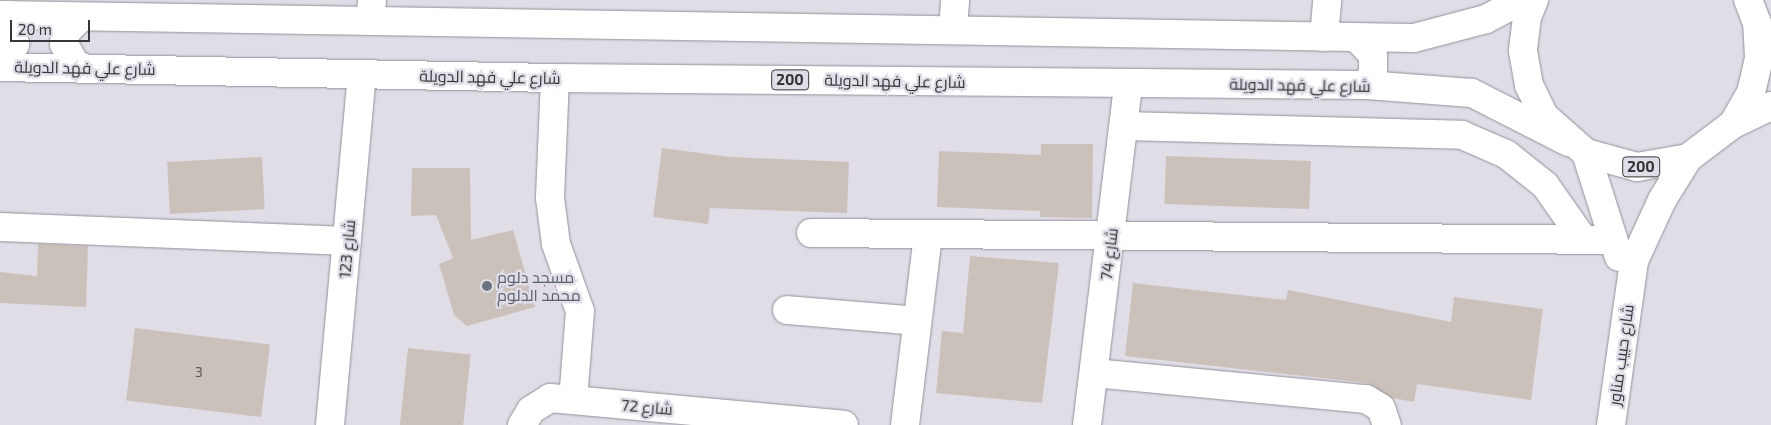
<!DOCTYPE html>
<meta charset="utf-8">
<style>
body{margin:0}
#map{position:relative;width:1771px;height:425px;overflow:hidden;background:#e1dde7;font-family:"Exo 2",Cairo,sans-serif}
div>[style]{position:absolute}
.building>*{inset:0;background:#cbc1bb;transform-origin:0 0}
.roads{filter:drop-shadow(0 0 1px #93909a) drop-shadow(0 0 1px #93909a)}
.minor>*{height:28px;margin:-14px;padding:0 14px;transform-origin:14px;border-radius:14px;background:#fff}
.major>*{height:28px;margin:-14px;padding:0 14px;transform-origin:14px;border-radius:14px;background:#fff}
.dots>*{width:14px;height:14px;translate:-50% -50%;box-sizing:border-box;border:2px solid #e1dde7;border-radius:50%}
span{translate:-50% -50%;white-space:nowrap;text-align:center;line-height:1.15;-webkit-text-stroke:4.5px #e1dde7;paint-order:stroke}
.number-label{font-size:14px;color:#5c595a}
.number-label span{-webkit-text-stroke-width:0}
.shield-label span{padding:1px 4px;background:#e1dde7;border:1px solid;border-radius:4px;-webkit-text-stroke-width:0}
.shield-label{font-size:15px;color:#373639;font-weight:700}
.street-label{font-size:16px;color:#373639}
.worship-label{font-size:16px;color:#5b616d}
.left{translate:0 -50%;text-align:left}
.scale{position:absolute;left:10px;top:20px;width:80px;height:22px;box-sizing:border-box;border:2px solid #373639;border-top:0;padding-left:6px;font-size:15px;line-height:18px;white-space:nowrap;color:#373639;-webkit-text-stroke:4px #e1dde7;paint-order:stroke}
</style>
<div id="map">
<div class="building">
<i style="clip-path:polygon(1041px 144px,1093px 144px,1092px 218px,1040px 217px,1040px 211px,937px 207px,939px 151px,1041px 155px)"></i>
<i style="clip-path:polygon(662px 148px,730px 157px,849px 162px,847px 213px,710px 208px,708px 224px,653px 217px)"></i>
<i style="left:1166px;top:156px;width:145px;height:48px;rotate:2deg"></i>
<i style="left:262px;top:157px;width:52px;height:95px;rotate:87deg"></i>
<i style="clip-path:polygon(412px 168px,470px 168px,471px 240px,513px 230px,535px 307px,467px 326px,454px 315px,439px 264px,453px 258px,436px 215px,411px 216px)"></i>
<i style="clip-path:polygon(38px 244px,88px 246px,86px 307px,0 303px,0 272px,37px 276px)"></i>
<i style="clip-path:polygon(970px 256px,1059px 263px,1042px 403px,936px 393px,942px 331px,963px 333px)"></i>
<i style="clip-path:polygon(1133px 283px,1286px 300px,1288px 290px,1451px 322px,1454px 297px,1543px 309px,1531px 400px,1417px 384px,1414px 402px,1392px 398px,1367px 383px,1125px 356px)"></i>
<i style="left:135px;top:328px;width:136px;height:73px;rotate:7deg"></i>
<i style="left:408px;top:348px;width:63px;height:78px;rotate:6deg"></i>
</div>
<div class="roads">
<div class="minor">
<i style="left:370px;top:20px;width:20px;rotate:-84deg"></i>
<i style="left:953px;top:30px;width:30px;rotate:-86deg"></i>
<i style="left:1324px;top:37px;width:37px;rotate:-85deg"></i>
<i style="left:555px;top:78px;width:120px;rotate:92.4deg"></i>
<i style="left:550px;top:198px;width:46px;rotate:82.6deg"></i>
<i style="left:556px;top:244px;width:71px;rotate:70.3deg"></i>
<i style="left:580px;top:311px;width:89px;rotate:94.5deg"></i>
<i style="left:1124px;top:126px;width:338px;rotate:1.5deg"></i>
<i style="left:1462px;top:135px;width:48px;rotate:23.4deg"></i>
<i style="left:1506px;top:154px;width:50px;rotate:38.5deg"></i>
<i style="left:1545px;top:185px;width:66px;rotate:54.9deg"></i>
<i style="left:1586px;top:153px;width:109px;rotate:72.4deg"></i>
<i style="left:0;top:227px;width:347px;rotate:2.3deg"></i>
<i style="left:811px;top:233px;width:802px;rotate:0.5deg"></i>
<i style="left:787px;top:310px;width:130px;rotate:4.8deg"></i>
<i style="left:1094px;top:373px;width:273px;rotate:5.5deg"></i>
<i style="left:1366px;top:399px;width:17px;rotate:31deg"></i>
<i style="left:1381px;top:408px;width:18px;rotate:71deg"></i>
<i style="left:330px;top:425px;width:352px;rotate:-84.8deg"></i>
<i style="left:522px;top:425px;width:17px;rotate:-59deg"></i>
<i style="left:531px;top:410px;width:22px;rotate:-32deg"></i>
<i style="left:550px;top:398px;width:295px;rotate:5.2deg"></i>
<i style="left:905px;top:425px;width:192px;rotate:-83.1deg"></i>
<i style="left:1087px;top:425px;width:343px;rotate:-83.1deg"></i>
<i style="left:1611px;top:425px;width:166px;rotate:-82deg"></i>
<i style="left:1634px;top:261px;width:67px;rotate:-65.3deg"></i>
<i style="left:1662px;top:200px;width:49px;rotate:-58.2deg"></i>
</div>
<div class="major">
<i style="left:1534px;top:0;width:18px;rotate:112deg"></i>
<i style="left:1527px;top:17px;width:34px;rotate:97deg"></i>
<i style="left:1523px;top:51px;width:35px;rotate:80deg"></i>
<i style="left:1529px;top:85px;width:34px;rotate:64deg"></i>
<i style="left:1544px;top:116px;width:56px;rotate:41.4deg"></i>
<i style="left:1586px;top:153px;width:53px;rotate:15.4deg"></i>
<i style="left:1637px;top:167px;width:52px;rotate:-10deg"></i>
<i style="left:1688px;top:158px;width:56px;rotate:-37.1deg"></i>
<i style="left:1733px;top:124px;width:36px;rotate:-60deg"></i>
<i style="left:1751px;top:93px;width:36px;rotate:-77deg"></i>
<i style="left:1759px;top:58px;width:35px;rotate:-93deg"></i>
<i style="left:1757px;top:23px;width:25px;rotate:-111deg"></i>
<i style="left:0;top:15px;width:1414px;rotate:0.93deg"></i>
<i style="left:1414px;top:38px;width:74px;rotate:-14.8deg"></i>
<i style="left:1486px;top:19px;width:40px;rotate:-28deg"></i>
<i style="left:81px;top:17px;width:23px;rotate:135deg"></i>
<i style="left:65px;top:33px;width:11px;rotate:95deg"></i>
<i style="left:64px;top:44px;width:23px;rotate:61deg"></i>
<i style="left:75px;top:64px;width:11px;rotate:22deg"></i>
<i style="left:1356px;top:37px;width:25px;rotate:47deg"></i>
<i style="left:1373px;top:55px;width:17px;rotate:90deg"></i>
<i style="left:1373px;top:72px;width:14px;rotate:115deg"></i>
<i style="left:0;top:67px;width:555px;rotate:1.14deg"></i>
<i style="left:555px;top:78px;width:812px;rotate:0.49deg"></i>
<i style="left:1367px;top:85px;width:105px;rotate:4.4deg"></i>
<i style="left:1472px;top:93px;width:108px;rotate:27deg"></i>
<i style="left:3px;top:67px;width:26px;rotate:-62deg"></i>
<i style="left:15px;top:44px;width:30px;rotate:-104deg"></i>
<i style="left:1733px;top:124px;width:42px;rotate:-25.3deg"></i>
</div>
</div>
<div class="dots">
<i style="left:487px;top:286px;background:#6b7280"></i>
</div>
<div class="number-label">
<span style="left:199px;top:372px">3</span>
</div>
<div class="shield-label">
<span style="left:790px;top:80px">200</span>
<span style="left:1641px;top:167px">200</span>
</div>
<div class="street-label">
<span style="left:85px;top:68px;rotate:1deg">شارع علي فهد الدويلة</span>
<span style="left:490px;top:77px;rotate:1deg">شارع علي فهد الدويلة</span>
<span style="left:895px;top:81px;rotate:1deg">شارع علي فهد الدويلة</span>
<span style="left:1300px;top:85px;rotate:1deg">شارع علي فهد الدويلة</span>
<span style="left:347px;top:249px;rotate:-85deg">شارع 123</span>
<span style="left:1109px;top:254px;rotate:-83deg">شارع 74</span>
<span style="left:1621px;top:355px;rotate:-82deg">شارع حبيب مناور</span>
<span style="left:647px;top:407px;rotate:5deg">شارع 72</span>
</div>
<div class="worship-label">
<span class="left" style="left:497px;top:286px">مسجد دلوم<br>محمد الدلوم</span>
</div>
<div class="scale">20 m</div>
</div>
